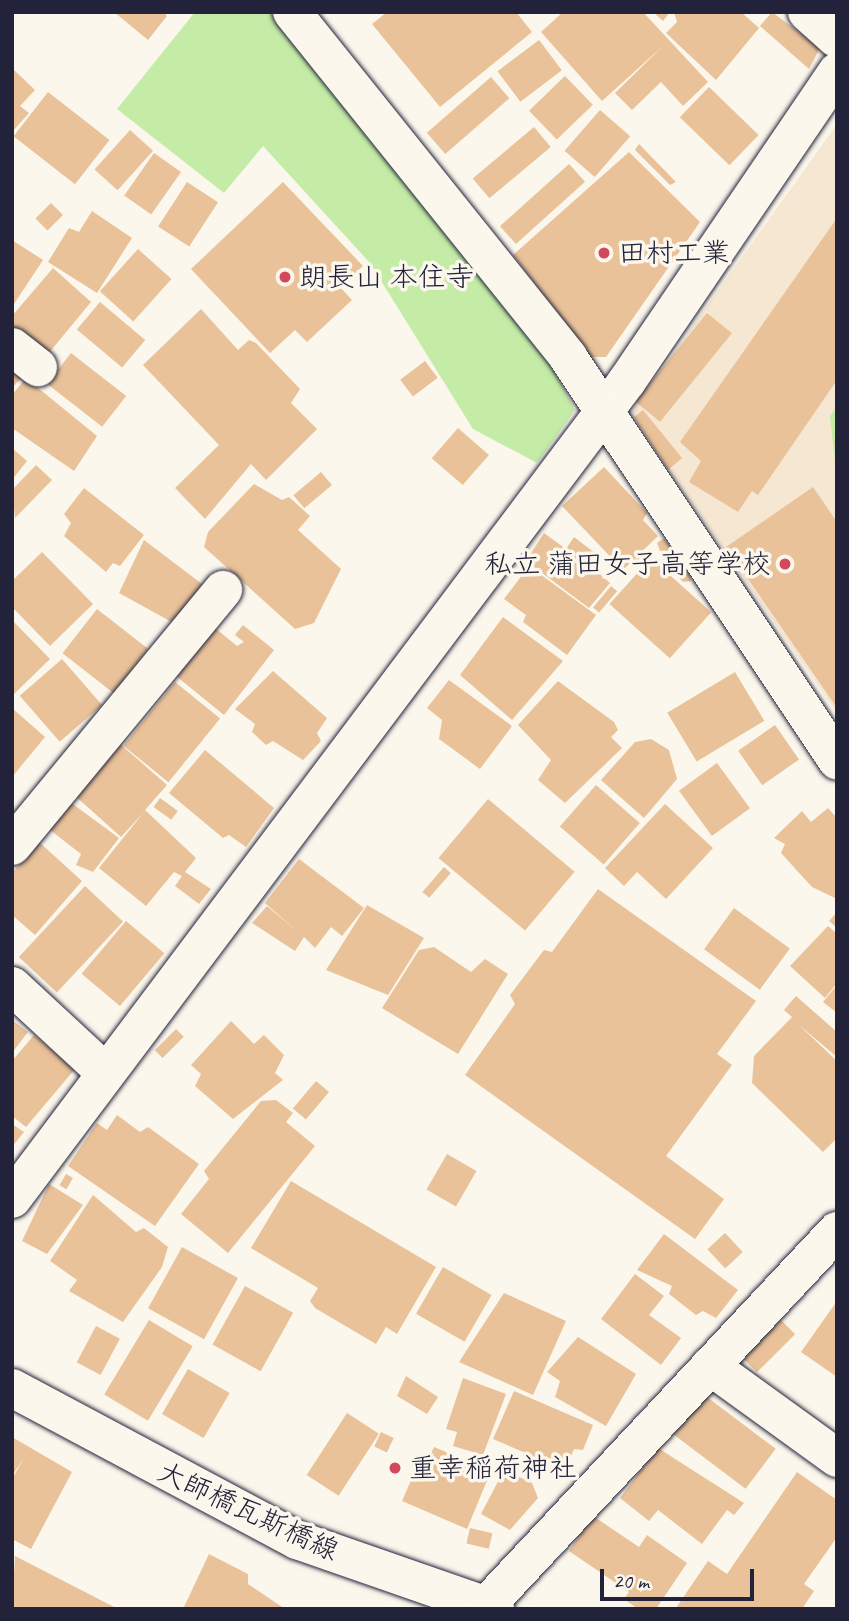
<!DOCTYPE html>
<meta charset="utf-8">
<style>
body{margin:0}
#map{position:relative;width:849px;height:1621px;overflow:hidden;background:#fbf7ec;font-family:Caveat,"Klee One",sans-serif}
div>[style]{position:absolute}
.built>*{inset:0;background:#f6e7d3}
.green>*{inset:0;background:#c4eca7}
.building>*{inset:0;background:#e9c299;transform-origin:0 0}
.roads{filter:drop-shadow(0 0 2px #22223b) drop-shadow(0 0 2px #22223b)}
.minor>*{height:38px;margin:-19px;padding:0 19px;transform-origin:19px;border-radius:19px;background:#fbf7ec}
.dots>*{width:19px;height:19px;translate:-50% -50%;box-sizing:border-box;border:4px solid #fbf7ec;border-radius:50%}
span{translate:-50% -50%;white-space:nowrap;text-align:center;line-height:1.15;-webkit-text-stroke:7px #fbf7ec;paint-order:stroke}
.poi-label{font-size:28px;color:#22223b}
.left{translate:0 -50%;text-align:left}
.right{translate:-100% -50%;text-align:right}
.street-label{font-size:28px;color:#22223b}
.frame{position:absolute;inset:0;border:14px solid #22223b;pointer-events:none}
.scale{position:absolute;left:600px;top:1569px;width:154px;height:32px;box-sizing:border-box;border:4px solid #22223b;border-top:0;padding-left:9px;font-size:21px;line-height:24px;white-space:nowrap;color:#22223b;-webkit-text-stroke:5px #fbf7ec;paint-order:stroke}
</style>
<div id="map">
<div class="built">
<i style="clip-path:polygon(837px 124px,837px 713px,630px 414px)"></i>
</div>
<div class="green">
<i style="clip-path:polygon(195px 12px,270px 12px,552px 366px,575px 410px,537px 463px,473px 429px,370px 263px,263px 146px,224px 193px,117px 109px)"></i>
<i style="clip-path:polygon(837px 406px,837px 480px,830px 416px)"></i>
</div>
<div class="building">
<i style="clip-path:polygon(114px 12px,163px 12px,167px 16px,148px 40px)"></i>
<i style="clip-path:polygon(387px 12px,516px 12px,532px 32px,440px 107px,372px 24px)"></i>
<i style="clip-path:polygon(563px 12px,643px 12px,708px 82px,683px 106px,661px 82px,632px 110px,615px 93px,664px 45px,602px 101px,541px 32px)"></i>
<i style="clip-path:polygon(653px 12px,670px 12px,663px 21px)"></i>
<i style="clip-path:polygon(674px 12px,741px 12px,759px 28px,716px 80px,666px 33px,677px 22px)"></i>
<i style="clip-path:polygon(772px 12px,820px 48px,809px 69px,760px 26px)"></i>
<i style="left:539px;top:40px;width:38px;height:52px;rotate:53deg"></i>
<i style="clip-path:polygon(12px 68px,35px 90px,20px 106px,29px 113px,12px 132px)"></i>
<i style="left:565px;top:76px;width:40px;height:50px;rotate:46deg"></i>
<i style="left:491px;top:77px;width:28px;height:85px;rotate:49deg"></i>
<i style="left:709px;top:87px;width:69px;height:42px;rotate:44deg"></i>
<i style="left:48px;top:92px;width:78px;height:56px;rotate:38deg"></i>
<i style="left:600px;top:110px;width:40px;height:54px;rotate:41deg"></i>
<i style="left:534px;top:127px;width:26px;height:80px;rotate:50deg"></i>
<i style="left:130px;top:130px;width:31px;height:53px;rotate:42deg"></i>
<i style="clip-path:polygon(639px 144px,676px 182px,670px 185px,635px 150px)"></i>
<i style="clip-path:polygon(629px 152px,700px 222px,606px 357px,591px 357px,513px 255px)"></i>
<i style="left:154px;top:153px;width:33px;height:52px;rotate:35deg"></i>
<i style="left:569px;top:164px;width:24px;height:93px;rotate:48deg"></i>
<i style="left:187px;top:182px;width:37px;height:53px;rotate:33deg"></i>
<i style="clip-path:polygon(283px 182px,363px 266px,340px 287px,352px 300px,307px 342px,295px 330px,270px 353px,191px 269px)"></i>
<i style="left:51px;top:203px;width:17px;height:22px;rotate:45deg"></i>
<i style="clip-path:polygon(92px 211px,132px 238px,97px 293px,48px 262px,69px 228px,79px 232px)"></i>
<i style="clip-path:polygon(837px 218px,837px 380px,758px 495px,752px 491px,738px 512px,689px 482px,701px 461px,680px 442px)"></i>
<i style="clip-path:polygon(12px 240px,43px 260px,12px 307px)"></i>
<i style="left:138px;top:249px;width:45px;height:57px;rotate:42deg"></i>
<i style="clip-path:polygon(53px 268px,91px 302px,48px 354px,12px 326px,12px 316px)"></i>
<i style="left:100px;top:302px;width:59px;height:36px;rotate:40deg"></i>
<i style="clip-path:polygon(201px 309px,238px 350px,249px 340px,256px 343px,300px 389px,291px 403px,317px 429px,266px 480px,251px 464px,205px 519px,175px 488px,219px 445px,143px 365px)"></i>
<i style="left:707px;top:313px;width:32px;height:114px;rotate:39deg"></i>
<i style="left:71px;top:353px;width:70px;height:39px;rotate:38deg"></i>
<i style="left:425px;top:361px;width:21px;height:31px;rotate:53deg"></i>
<i style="clip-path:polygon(12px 366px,23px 376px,12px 388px)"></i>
<i style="clip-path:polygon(26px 378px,97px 436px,74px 471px,12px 428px,12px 395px)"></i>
<i style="clip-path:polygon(643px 410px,682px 458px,668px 470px,634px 417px)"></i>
<i style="left:458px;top:428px;width:41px;height:40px;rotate:41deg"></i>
<i style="clip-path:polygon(12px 448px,27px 461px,12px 480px)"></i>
<i style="clip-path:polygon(36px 465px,52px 480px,15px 518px,12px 490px)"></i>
<i style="clip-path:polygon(604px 467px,647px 513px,643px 520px,658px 536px,623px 570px,562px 506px)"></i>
<i style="left:321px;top:472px;width:17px;height:36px;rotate:50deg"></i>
<i style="clip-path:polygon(254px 484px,282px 500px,289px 497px,310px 516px,298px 530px,341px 569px,314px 623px,295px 629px,204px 547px,208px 532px)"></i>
<i style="clip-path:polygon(813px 487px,837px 522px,837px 708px,726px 547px)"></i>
<i style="clip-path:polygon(84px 488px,144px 535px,120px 566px,113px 563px,106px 572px,64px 536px,71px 523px,64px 514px)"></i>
<i style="clip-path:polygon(544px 533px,566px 549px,574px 537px,603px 559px,595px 570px,610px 583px,589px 608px,526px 561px)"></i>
<i style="clip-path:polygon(664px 538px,690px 575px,691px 581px,683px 582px,665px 563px,657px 543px)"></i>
<i style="clip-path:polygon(144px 540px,206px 587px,177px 625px,119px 593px)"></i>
<i style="clip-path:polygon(42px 552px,93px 604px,50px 646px,12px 607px,12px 581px)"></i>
<i style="left:647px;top:555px;width:3px;height:18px;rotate:72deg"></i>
<i style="left:651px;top:558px;width:81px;height:62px;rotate:42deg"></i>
<i style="clip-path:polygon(529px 566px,596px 615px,567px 655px,523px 622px,526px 615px,504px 599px)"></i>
<i style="left:611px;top:586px;width:8px;height:28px;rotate:40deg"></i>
<i style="left:97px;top:609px;width:65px;height:56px;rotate:38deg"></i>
<i style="clip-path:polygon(503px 617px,563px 661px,512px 720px,460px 675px)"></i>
<i style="clip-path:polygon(12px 620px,50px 659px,14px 694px,12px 692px)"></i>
<i style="clip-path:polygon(243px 625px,274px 650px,224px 715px,176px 676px,215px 628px,237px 646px,244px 642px,235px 635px)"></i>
<i style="left:62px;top:659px;width:61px;height:56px;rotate:49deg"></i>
<i style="clip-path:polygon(273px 671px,327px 718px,317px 733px,321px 741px,303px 760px,273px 741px,266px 745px,252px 732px,255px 724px,235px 709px)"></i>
<i style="left:735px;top:672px;width:57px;height:79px;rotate:59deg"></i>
<i style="clip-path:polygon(449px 680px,512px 726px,480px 769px,439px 739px,442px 720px,427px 708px)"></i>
<i style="clip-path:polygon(558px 681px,614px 722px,618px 730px,611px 737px,622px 748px,565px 803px,538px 780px,551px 760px,518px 725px)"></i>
<i style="left:175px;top:682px;width:58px;height:82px;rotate:39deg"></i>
<i style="clip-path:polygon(12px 708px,45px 737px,12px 777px)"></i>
<i style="left:775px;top:725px;width:42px;height:45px;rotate:55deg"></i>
<i style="clip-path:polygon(651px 739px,669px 750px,677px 779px,644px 818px,601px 780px,635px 742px)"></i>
<i style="clip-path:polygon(118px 742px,167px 785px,145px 810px,196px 858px,185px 872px,211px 889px,199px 904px,175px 886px,182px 876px,174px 872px,146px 906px,99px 868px,144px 812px,121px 837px,73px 794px)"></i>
<i style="clip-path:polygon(205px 750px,274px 808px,246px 847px,229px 835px,223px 838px,169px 793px)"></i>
<i style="left:717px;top:763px;width:56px;height:47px;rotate:54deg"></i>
<i style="left:596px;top:785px;width:58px;height:55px;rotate:41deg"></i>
<i style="left:160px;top:798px;width:22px;height:11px;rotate:36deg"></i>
<i style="clip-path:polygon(66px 799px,119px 838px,93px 872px,76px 865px,81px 854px,45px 826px)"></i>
<i style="left:488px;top:799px;width:113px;height:77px;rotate:40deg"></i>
<i style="clip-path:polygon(665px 804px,713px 848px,666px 899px,637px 872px,624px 886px,605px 868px)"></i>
<i style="clip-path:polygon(828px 808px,837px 818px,835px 898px,812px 887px,781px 853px,785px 844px,774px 838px,802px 811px,811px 822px)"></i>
<i style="clip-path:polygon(39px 842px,82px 881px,35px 935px,12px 915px,12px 873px)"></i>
<i style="clip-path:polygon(299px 859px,364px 908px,342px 936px,331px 927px,315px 948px,304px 937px,295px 951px,252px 923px,267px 906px,297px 931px,265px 903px)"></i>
<i style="left:444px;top:867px;width:9px;height:33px;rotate:41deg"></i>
<i style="left:85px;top:886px;width:52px;height:97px;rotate:43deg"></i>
<i style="clip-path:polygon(598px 889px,756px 1001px,717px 1054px,732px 1065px,666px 1156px,724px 1199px,695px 1239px,465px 1075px,515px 1004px,510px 995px,544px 950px,552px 952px)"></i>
<i style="clip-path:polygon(367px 905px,424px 938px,388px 995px,326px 970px)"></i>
<i style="left:734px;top:908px;width:69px;height:51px;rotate:36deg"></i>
<i style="clip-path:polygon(837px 912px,837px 928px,829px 921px)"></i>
<i style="left:126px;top:921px;width:50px;height:69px;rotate:40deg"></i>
<i style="clip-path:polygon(828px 926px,837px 934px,837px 983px,825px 998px,790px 966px)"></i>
<i style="clip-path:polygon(434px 947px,471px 972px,485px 959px,508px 974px,458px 1054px,382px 1008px,419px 950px)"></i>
<i style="clip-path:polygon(837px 985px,837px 1013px,823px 1002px)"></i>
<i style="clip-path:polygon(796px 996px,837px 1032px,837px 1057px,799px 1025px,837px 1061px,837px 1138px,823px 1152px,752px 1083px,754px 1056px,792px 1017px,784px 1010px)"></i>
<i style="clip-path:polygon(12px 1020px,28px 1032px,12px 1053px)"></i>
<i style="clip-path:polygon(231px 1021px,254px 1044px,264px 1035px,284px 1055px,275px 1073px,283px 1080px,233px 1119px,195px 1086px,201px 1074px,191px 1065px)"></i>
<i style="left:176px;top:1029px;width:11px;height:30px;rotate:45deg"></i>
<i style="clip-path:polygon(34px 1035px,75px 1069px,26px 1127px,12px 1116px,12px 1061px)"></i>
<i style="left:316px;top:1081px;width:17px;height:36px;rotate:40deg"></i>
<i style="clip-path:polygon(276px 1100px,293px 1113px,286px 1122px,315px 1146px,228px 1253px,181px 1214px,209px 1179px,204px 1171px,261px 1101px)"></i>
<i style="clip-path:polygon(117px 1115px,140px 1132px,148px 1127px,199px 1164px,155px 1226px,68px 1166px,97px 1123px,107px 1130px)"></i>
<i style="clip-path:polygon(12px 1124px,24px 1132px,12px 1147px)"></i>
<i style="left:447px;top:1154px;width:34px;height:41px;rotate:30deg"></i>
<i style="left:66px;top:1174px;width:8px;height:13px;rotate:30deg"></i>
<i style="clip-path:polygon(291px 1181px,436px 1267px,397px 1334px,386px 1327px,376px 1344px,315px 1308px,310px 1301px,318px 1288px,251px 1248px)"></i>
<i style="clip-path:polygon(49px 1184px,83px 1205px,47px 1254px,22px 1241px)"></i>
<i style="clip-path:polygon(93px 1195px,136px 1232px,144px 1228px,168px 1247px,162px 1267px,123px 1322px,69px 1291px,77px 1280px,50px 1261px)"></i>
<i style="left:725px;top:1233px;width:26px;height:24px;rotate:47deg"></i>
<i style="clip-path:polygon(664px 1234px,738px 1290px,716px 1318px,703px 1311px,696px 1315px,669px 1294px,672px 1286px,637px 1270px)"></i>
<i style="left:182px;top:1247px;width:64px;height:70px;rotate:29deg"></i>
<i style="left:443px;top:1267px;width:56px;height:54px;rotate:30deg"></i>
<i style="clip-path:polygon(635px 1274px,664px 1296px,649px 1315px,681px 1338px,661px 1365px,601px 1319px)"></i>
<i style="left:245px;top:1286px;width:55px;height:67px;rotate:29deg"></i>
<i style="clip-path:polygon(504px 1293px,566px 1321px,533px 1395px,459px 1362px)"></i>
<i style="clip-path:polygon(837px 1301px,837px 1377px,801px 1352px)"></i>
<i style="left:149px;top:1320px;width:51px;height:87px;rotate:31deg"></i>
<i style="left:781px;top:1320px;width:20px;height:54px;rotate:45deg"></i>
<i style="left:96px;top:1326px;width:27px;height:41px;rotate:28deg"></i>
<i style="clip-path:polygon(578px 1337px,636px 1374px,606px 1426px,555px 1397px,560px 1381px,547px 1372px)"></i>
<i style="left:188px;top:1369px;width:48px;height:52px;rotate:30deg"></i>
<i style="clip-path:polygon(406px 1376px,438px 1397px,427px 1414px,397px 1396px)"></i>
<i style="clip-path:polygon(463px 1378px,506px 1394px,483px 1455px,453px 1446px,457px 1432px,446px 1429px)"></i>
<i style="clip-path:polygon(514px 1391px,593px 1425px,583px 1450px,574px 1449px,565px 1470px,493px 1439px)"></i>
<i style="left:703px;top:1394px;width:91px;height:50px;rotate:37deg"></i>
<i style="left:347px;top:1413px;width:38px;height:74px;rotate:33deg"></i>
<i style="left:381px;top:1432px;width:14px;height:16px;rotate:25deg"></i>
<i style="clip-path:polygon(12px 1437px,72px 1472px,31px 1549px,12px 1539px,12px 1479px,24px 1458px,12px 1476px)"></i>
<i style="clip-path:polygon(434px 1447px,491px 1471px,467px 1529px,402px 1501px,418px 1464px,426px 1464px)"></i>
<i style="clip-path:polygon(658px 1448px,744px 1503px,734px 1515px,727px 1510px,702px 1544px,658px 1510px,649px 1521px,620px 1498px)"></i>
<i style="clip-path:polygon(504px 1470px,532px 1483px,538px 1498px,510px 1530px,481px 1514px)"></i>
<i style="clip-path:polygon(797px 1472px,837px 1500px,837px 1537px,804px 1584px,814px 1591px,802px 1609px,676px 1608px,708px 1561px,727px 1574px)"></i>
<i style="clip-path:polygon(593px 1516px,639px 1547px,647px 1535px,687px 1563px,656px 1609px,638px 1609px,624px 1599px,629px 1592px,569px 1551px)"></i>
<i style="left:470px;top:1528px;width:23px;height:16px;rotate:13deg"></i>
<i style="clip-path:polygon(209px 1554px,248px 1574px,248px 1584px,285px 1609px,183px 1609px)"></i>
<i style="clip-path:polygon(15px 1556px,118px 1609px,12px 1609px)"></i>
</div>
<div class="roads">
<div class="minor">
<i style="left:292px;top:12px;width:442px;rotate:51.3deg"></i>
<i style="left:568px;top:357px;width:485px;rotate:56.3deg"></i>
<i style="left:807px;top:12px;width:40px;rotate:42deg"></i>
<i style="left:12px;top:347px;width:33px;rotate:38deg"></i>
<i style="left:12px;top:846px;width:332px;rotate:-50.5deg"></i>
<i style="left:12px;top:986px;width:128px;rotate:42.8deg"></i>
<i style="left:12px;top:1199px;width:1023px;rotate:-53.06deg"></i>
<i style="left:627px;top:381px;width:374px;rotate:-55.8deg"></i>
<i style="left:710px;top:1366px;width:157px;rotate:35.9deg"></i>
<i style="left:12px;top:1388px;width:323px;rotate:28.1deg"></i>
<i style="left:297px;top:1540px;width:210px;rotate:19.2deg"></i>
<i style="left:483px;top:1609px;width:518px;rotate:-46.88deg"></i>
</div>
</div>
<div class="dots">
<i style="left:604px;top:253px;background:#d1495b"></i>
<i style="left:285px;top:277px;background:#d1495b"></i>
<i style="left:785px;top:564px;background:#d1495b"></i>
<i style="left:395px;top:1468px;background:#d1495b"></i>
</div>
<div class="poi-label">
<span class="left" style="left:618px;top:253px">田村工業</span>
<span class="left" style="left:299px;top:277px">朗長山 本住寺</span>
<span class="right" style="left:771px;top:564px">私立 蒲田女子高等学校</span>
<span class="left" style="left:409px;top:1468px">重幸稲荷神社</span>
</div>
<div class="street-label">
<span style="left:248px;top:1511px;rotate:25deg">大師橋瓦斯橋線</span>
</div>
<div class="frame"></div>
<div class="scale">20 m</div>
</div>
